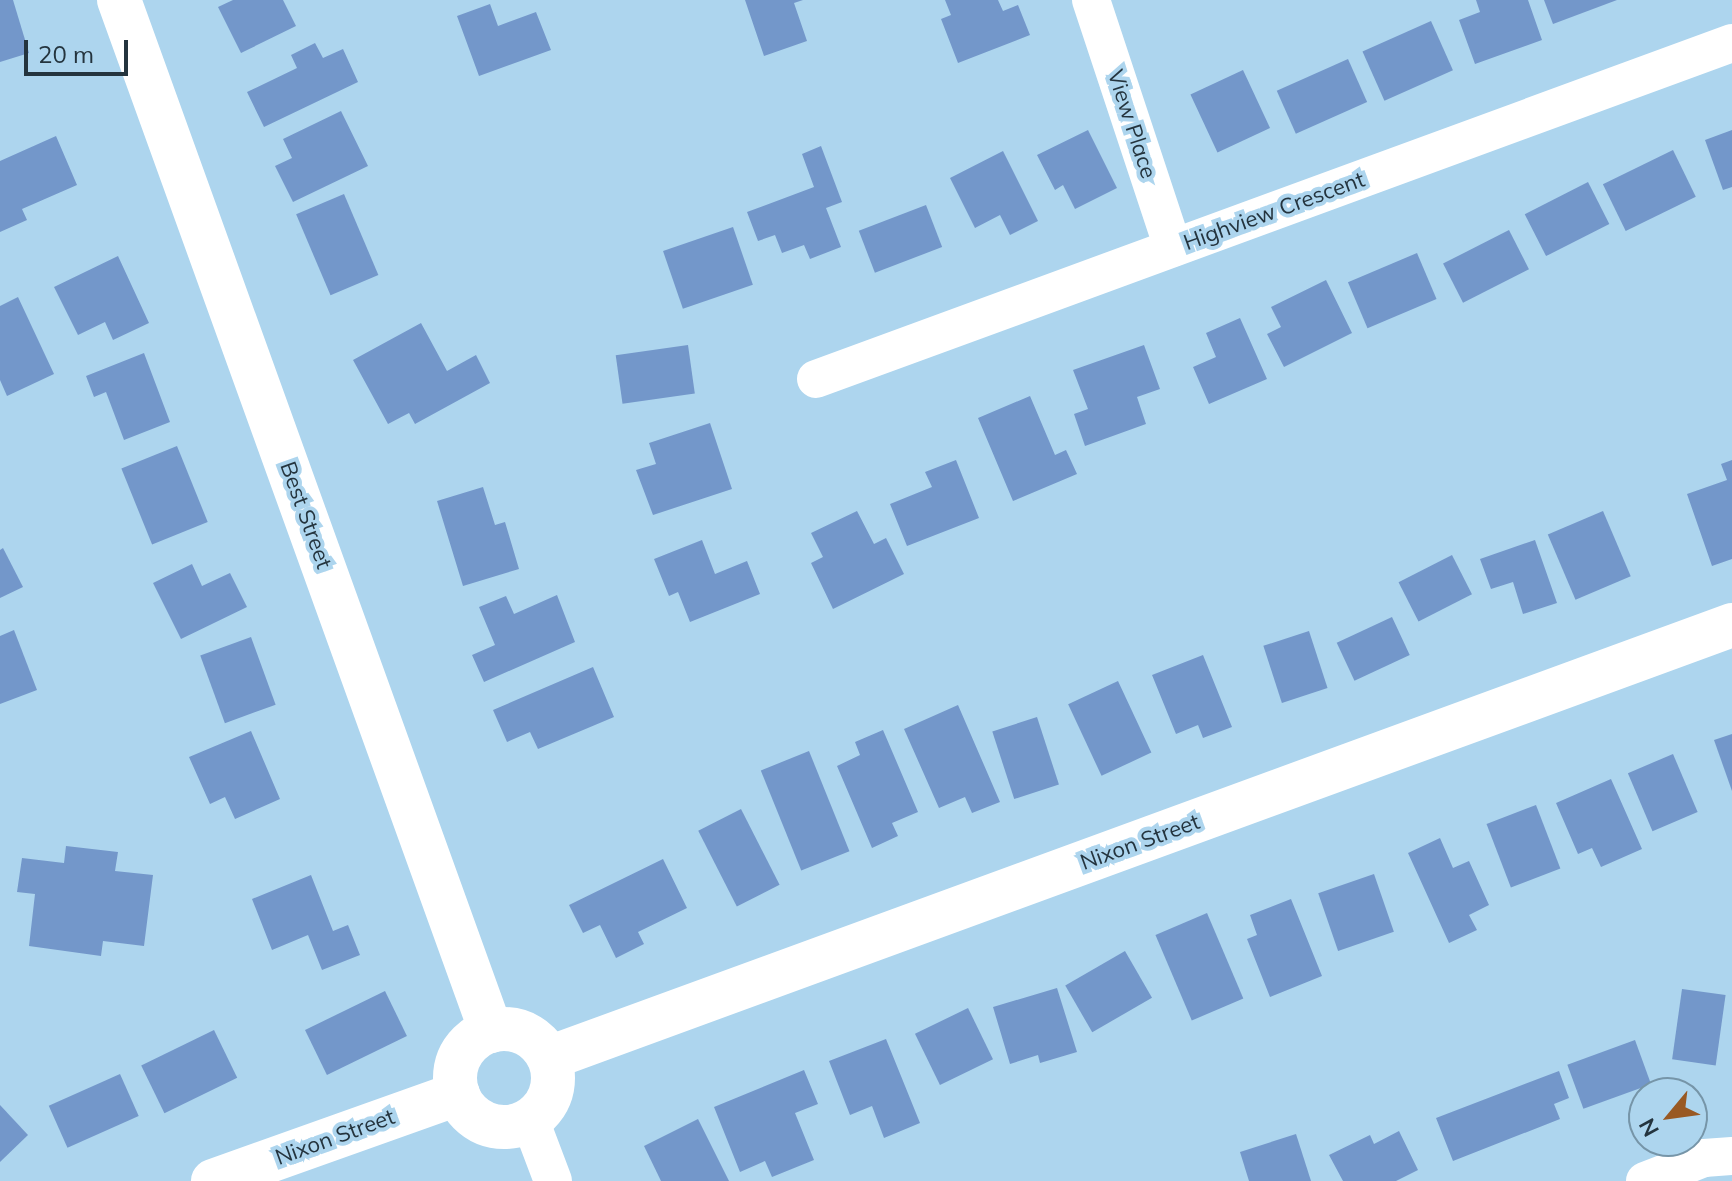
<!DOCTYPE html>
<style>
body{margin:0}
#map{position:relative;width:1732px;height:1181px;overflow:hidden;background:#add5ee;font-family:Mulish,sans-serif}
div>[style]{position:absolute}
.building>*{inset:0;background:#7397ca;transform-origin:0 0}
.minor>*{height:38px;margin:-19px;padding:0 19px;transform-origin:19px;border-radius:19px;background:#fff}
.tertiary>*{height:44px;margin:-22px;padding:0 22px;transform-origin:22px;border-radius:22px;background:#fff}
.tertiary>.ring{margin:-22px;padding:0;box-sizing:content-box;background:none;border:44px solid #fff;border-radius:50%}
span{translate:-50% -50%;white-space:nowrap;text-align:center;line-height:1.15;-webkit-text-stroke:8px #add5ee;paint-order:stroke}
.street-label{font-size:22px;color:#24343e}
.north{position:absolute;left:1628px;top:1077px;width:80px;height:80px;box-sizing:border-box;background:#add5ee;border:2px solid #7695a8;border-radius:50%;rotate:241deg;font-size:22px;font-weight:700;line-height:32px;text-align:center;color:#24343e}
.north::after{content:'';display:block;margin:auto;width:28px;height:36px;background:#995923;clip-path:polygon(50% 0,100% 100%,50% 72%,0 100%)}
.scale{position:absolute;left:24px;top:40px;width:104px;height:36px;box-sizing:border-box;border:4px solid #24343e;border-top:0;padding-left:10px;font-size:24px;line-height:28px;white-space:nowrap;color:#24343e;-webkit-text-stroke:6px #add5ee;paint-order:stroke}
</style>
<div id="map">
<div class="building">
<i style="clip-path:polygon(0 0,13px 0,29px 53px,0 62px)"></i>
<i style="clip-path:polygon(233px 0,283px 0,296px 26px,241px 53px,218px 7px)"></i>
<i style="clip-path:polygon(745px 0,803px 0,794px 3px,807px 41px,764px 56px)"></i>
<i style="clip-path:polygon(945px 0,998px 0,1003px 11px,1018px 5px,1030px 35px,958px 63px,941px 19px,951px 15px)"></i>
<i style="clip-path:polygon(1476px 0,1528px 0,1542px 40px,1475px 64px,1459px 20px,1480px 12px)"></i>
<i style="clip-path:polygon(1544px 0,1617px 0,1553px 24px)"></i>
<i style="clip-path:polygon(490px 4px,498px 26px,536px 12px,551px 50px,479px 76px,457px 16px)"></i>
<i style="left:1431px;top:21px;width:54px;height:75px;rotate:66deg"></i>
<i style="clip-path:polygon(315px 43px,323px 58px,343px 49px,358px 82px,264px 127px,247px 92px,297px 68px,291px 55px)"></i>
<i style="left:1348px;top:59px;width:47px;height:78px;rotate:66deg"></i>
<i style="left:1243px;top:70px;width:64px;height:58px;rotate:65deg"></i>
<i style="clip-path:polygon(341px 111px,368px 166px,293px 202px,275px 166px,292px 158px,283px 139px)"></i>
<i style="clip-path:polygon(1088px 130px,1117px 188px,1075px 209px,1063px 185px,1055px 190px,1037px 155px)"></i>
<i style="clip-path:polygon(1732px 130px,1732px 187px,1723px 190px,1705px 140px)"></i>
<i style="clip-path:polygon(56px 136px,77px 185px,22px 209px,27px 220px,0 232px,0 161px)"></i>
<i style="clip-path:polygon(821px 146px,842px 202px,826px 208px,841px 247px,810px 259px,804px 245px,782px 253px,775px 235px,758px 241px,747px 212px,814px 187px,802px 154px)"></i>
<i style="left:1673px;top:150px;width:52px;height:78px;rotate:64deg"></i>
<i style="clip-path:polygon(1003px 151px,1038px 221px,1010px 235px,1000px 215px,975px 228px,950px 178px)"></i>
<i style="left:1588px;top:182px;width:47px;height:71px;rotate:63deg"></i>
<i style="left:344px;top:194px;width:88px;height:52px;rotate:67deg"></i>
<i style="left:926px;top:205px;width:45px;height:72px;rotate:69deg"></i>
<i style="left:733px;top:227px;width:61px;height:74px;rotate:71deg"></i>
<i style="left:1509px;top:230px;width:44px;height:74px;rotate:63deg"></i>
<i style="left:1417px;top:253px;width:50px;height:75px;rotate:67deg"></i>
<i style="clip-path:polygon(118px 256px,149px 323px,113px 340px,105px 322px,78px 335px,54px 287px)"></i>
<i style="clip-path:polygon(1326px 280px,1352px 333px,1284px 367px,1267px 334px,1281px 327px,1271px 307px)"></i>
<i style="clip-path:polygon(18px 297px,54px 374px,7px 396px,0 380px,0 306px)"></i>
<i style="clip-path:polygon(1240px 318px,1267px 379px,1209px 404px,1193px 367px,1216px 357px,1206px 333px)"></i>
<i style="clip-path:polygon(421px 323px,447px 371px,476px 355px,490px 383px,415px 424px,409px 413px,388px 424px,353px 360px)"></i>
<i style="left:688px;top:345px;width:49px;height:73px;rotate:82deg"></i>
<i style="clip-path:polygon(1144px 345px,1160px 389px,1137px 397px,1146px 424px,1085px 446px,1074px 414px,1088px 409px,1073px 370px)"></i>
<i style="clip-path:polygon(144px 353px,170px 422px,124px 440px,106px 392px,94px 397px,86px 376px)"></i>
<i style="clip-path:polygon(1030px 396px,1055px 455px,1066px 450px,1077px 474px,1013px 501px,978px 418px)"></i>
<i style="clip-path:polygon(710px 423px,732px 489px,653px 515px,636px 470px,656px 464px,649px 443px)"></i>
<i style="left:177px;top:446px;width:82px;height:60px;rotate:68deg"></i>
<i style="clip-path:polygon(956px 460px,979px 518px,907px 546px,890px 504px,932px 487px,925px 472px)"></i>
<i style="clip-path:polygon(1732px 460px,1732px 559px,1712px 566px,1687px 494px,1727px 480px,1721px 464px)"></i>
<i style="clip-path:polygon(483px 487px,495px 525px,505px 522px,519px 569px,463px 586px,437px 501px)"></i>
<i style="clip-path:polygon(857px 511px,874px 544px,886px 538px,904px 574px,833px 609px,811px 563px,823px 557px,811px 533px)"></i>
<i style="left:1603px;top:511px;width:71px;height:60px;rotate:67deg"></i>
<i style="clip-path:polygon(702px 540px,715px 574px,747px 561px,760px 594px,690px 622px,678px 592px,669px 596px,654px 559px)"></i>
<i style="clip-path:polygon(1535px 540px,1557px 603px,1523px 614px,1513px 582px,1491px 589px,1480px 559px)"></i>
<i style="clip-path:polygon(3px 548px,23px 587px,0 598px,0 550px)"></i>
<i style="left:1452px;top:555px;width:44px;height:60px;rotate:63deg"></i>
<i style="clip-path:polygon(192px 564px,202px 586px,230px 573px,247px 607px,181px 639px,153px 583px)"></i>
<i style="clip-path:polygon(557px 595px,575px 642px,484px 682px,472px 655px,495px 645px,479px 607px,506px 596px,514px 614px)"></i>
<i style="left:1392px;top:617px;width:42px;height:61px;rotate:65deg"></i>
<i style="clip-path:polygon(14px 630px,37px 690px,0 704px,0 636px)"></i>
<i style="left:1309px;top:631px;width:60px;height:48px;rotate:72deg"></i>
<i style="left:251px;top:637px;width:72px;height:54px;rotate:70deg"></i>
<i style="clip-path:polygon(1203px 655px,1232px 727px,1203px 738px,1198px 725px,1176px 734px,1152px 675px)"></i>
<i style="clip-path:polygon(593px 667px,614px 717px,538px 749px,530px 732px,507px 742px,493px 710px)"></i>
<i style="left:1118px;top:681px;width:79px;height:55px;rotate:65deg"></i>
<i style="clip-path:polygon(958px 705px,1000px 802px,972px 813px,965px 797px,939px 808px,904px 729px)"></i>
<i style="left:1037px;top:717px;width:71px;height:47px;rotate:72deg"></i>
<i style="clip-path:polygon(883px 730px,918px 812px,892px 823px,898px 836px,872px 848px,837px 766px,860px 755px,855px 742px)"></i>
<i style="clip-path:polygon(251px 731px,280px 799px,235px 819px,225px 797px,210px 804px,189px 757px)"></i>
<i style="clip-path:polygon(1732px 734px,1732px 791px,1714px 740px)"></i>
<i style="left:809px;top:751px;width:108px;height:52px;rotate:68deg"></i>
<i style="left:1673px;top:754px;width:63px;height:49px;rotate:67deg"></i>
<i style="clip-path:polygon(1611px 779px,1642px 849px,1601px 867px,1592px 848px,1578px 854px,1556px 803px)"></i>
<i style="left:1536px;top:805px;width:68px;height:53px;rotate:69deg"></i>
<i style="left:741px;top:809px;width:85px;height:48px;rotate:63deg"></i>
<i style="clip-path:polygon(1440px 838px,1453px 868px,1469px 861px,1489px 905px,1469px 915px,1477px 930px,1449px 943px,1408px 853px)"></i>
<i style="clip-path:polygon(66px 846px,118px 852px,115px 871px,153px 875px,144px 946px,103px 941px,101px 956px,29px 946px,35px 894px,17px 892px,22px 858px,64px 863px)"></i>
<i style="clip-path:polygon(663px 859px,687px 908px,638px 932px,644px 944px,616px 958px,600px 925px,583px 933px,569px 905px)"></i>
<i style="left:1374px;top:874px;width:61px;height:59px;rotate:71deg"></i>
<i style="clip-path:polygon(311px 875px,333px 931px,348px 925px,360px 955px,322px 970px,308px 935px,272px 950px,252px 899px)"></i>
<i style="clip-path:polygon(1291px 899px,1322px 976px,1270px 997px,1247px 939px,1257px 935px,1250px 915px)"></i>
<i style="left:1207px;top:913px;width:93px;height:56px;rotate:67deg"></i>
<i style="left:1125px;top:951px;width:54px;height:69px;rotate:60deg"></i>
<i style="clip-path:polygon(1057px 988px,1077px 1052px,1040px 1063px,1038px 1055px,1010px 1064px,993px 1007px)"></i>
<i style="left:1682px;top:989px;width:44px;height:71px;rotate:8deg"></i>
<i style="left:385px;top:991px;width:50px;height:89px;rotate:64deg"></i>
<i style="left:968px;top:1008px;width:57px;height:59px;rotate:64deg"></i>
<i style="left:214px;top:1030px;width:53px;height:81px;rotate:64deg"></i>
<i style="clip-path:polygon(886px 1039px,920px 1123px,884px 1138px,872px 1106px,850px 1115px,829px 1061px)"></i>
<i style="left:1635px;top:1040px;width:47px;height:72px;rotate:70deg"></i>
<i style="clip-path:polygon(804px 1070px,818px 1104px,795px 1113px,814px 1160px,772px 1177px,765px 1161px,740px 1172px,714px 1107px)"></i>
<i style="clip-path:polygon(1559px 1071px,1569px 1098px,1554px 1104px,1560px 1119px,1453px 1161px,1436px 1118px)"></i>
<i style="left:120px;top:1074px;width:46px;height:78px;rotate:66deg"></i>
<i style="clip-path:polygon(0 1105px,28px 1135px,0 1162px)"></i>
<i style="clip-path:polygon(698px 1119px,729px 1181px,661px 1181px,644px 1146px)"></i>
<i style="clip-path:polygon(1399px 1131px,1418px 1170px,1396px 1181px,1343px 1181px,1329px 1155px,1370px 1135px,1374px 1144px)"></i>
<i style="clip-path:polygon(1296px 1134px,1311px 1181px,1249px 1181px,1240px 1152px)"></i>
</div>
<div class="minor">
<i style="left:1091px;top:0;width:261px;rotate:71.7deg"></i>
<i style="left:816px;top:379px;width:976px;rotate:-20.14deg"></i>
<i style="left:530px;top:1120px;width:65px;rotate:69.3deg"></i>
<i style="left:1645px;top:1181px;width:63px;rotate:-21.3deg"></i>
<i style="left:1704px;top:1158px;width:28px;rotate:-4deg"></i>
</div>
<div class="tertiary">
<i style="left:119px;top:0;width:1096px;rotate:70.16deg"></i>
<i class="ring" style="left:455px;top:1029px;width:54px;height:54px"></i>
<i style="left:549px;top:1058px;width:1260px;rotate:-20.1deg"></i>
<i style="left:213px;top:1181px;width:260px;rotate:-19.6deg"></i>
</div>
<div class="street-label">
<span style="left:1132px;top:124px;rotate:72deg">View Place</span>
<span style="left:1274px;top:211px;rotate:-20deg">Highview Crescent</span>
<span style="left:306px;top:515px;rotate:70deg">Best Street</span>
<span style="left:1140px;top:842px;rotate:-20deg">Nixon Street</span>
<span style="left:335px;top:1137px;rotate:-20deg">Nixon Street</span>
</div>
<div class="north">N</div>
<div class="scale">20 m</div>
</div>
